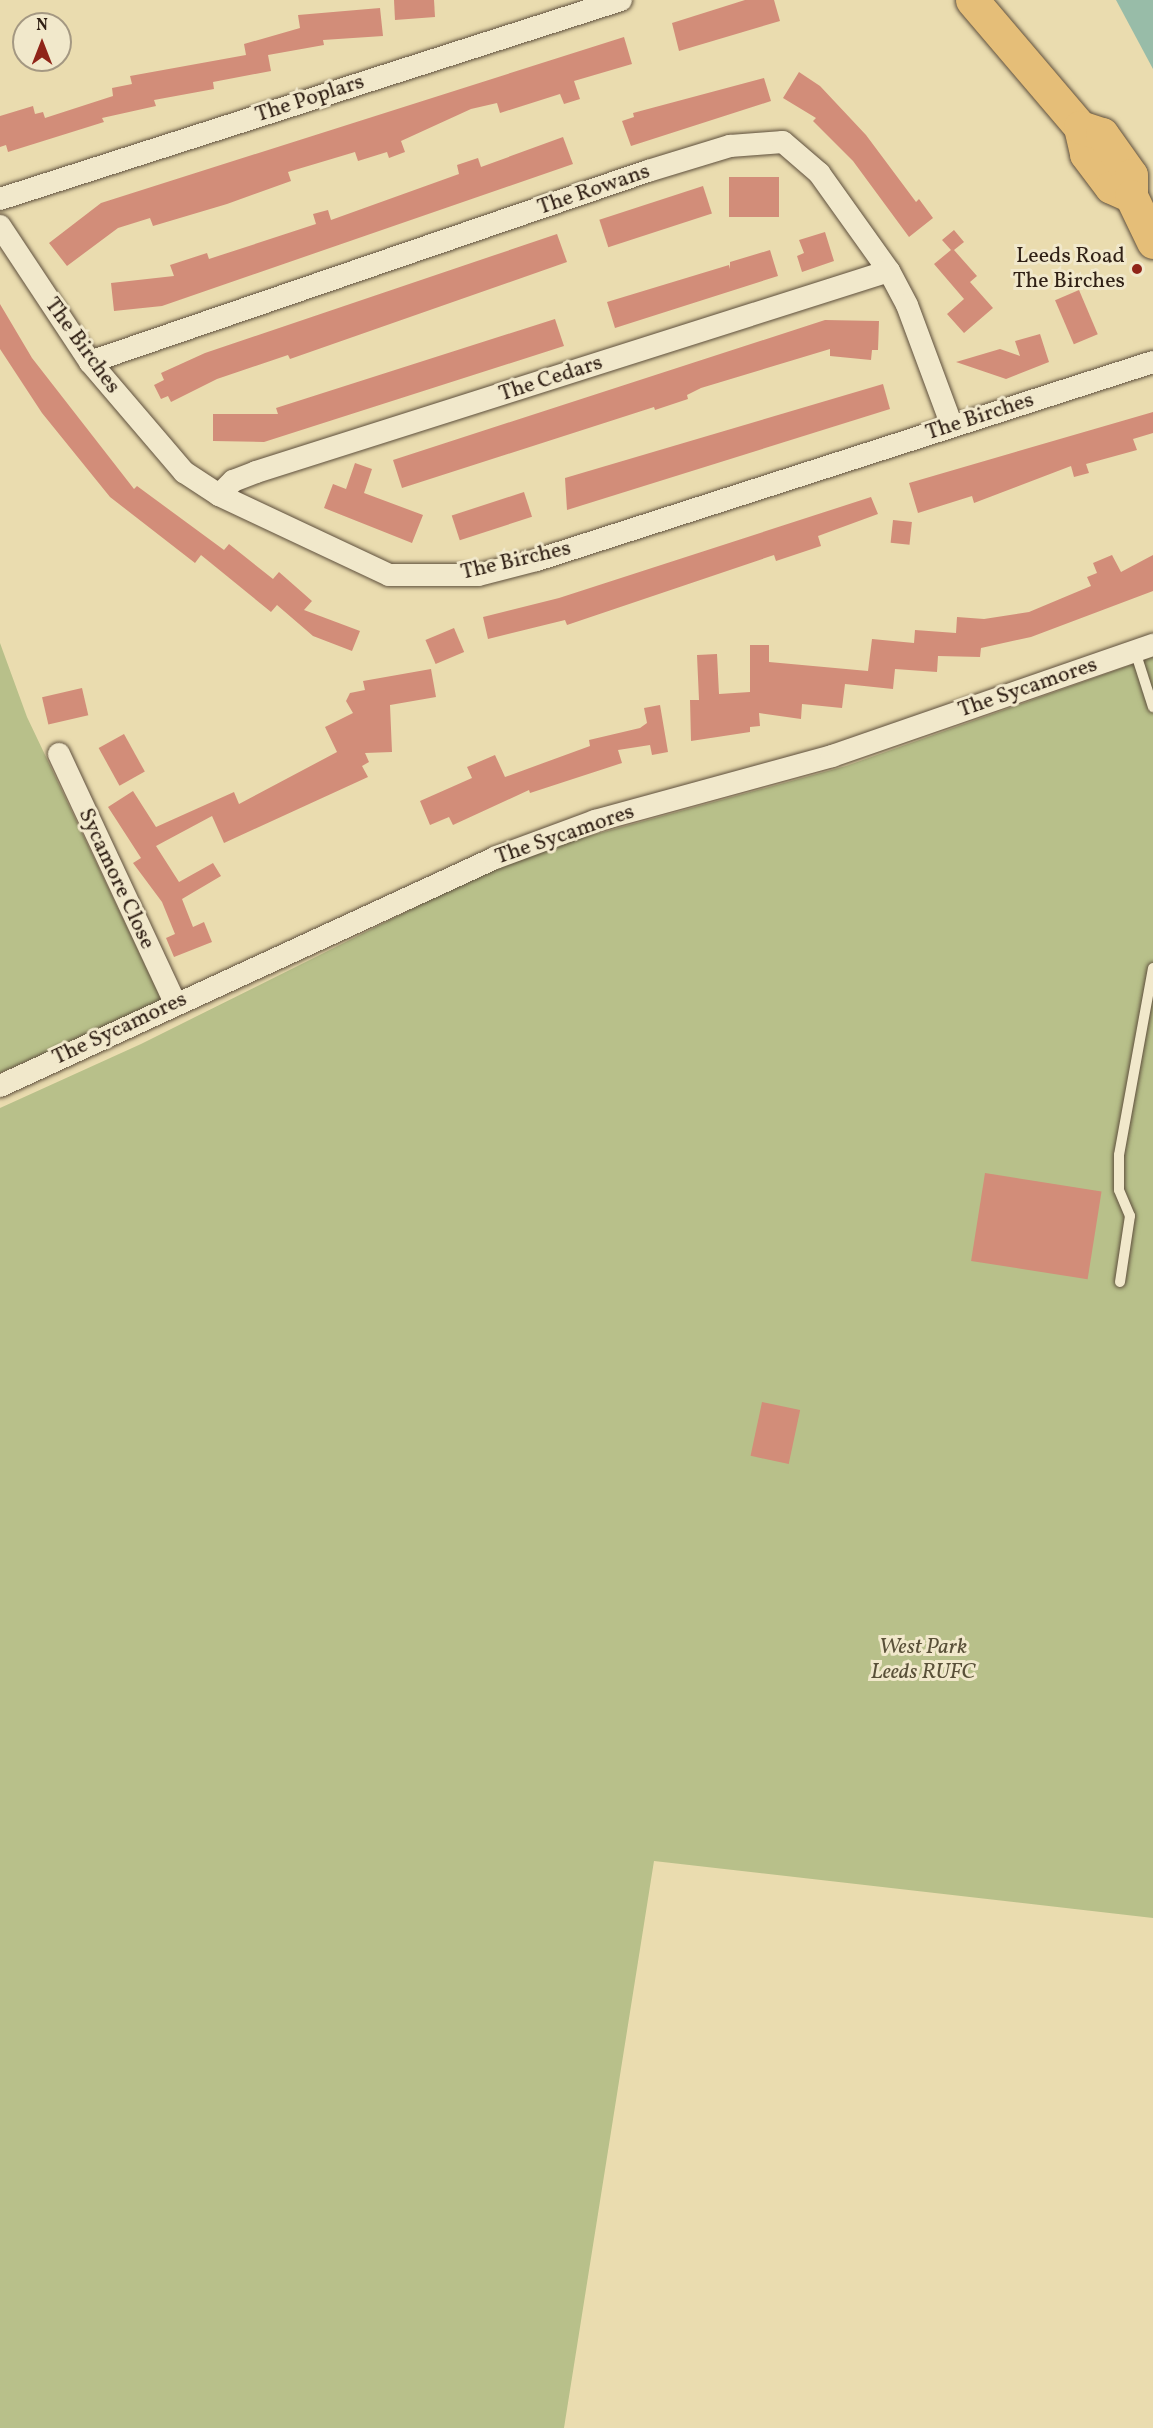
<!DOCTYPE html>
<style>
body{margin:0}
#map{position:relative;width:1153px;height:2428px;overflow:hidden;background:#eadcaf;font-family:Vollkorn,serif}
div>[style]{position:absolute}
.green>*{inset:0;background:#b8c08a}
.water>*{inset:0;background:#98bca8}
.building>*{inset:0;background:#d28d79;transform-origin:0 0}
.roads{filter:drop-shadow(0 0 2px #5e4f3c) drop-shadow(0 0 2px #5e4f3c)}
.lane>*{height:10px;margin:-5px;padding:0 5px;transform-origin:5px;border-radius:5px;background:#f1e8cb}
.street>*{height:22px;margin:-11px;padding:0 11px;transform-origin:11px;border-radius:11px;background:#f1e8cb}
.highway>*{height:33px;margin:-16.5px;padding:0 16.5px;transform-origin:16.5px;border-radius:16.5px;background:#e5be78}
.dots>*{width:16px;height:16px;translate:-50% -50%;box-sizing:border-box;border:3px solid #f1e8cb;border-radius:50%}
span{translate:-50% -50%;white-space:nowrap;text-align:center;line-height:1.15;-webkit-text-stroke:6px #f1e8cb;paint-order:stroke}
.street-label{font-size:22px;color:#302015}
.poi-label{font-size:22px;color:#302015}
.right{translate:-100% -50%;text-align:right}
.park-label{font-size:22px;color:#595038;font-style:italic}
.north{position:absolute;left:12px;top:12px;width:60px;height:60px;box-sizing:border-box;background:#f1e8cb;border:2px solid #a49882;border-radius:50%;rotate:0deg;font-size:16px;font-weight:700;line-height:24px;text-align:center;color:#302015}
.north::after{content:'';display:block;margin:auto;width:21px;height:27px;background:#8f2418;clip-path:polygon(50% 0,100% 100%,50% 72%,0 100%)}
</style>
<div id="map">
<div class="green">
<i style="clip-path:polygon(0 643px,27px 717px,162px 1001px,0 1073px)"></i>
<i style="clip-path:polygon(1153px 657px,1153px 1918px,654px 1861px,564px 2428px,0 2428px,0 1108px,141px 1044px,476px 877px,567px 842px,846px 766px)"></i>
</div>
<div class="water">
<i style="clip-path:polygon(1116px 0,1153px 0,1153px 69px)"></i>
</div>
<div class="building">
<i style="clip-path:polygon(394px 0,434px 0,435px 17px,395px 20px)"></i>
<i style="clip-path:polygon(745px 0,774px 0,780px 21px,679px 51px,672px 23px)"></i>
<i style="clip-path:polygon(380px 8px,383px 36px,323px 40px,324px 45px,268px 55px,271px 71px,213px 82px,214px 89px,154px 100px,156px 106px,102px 118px,104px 122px,8px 152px,6px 145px,0 147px,0 116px,33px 106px,35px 114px,43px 112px,45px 118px,113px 96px,112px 88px,132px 84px,130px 76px,246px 55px,244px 44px,300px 28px,298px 15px)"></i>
<i style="clip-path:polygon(624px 37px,632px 64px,574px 81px,580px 99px,564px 104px,560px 94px,500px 113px,497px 103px,471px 109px,401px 141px,405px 152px,389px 158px,387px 152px,358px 161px,355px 152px,288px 172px,291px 181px,227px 204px,153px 226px,150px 218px,118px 228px,67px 266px,49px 243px,101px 203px)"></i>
<i style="clip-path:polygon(799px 72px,820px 86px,866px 135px,916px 202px,919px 199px,933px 218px,909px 237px,853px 161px,813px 121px,816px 118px,783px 98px)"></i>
<i style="clip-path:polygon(764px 78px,771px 101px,631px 146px,622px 121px,634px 117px,633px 113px)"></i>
<i style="clip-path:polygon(563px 137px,573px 164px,162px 306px,114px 311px,111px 283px,174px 276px,170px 265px,207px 253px,209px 259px,316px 224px,313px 214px,328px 210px,331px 220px,459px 174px,457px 165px,478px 158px,481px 167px)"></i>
<i style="left:779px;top:177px;width:40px;height:50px;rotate:90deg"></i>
<i style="left:703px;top:186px;width:29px;height:109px;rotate:72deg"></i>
<i style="clip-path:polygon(954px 230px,964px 242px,954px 250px,977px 276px,970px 282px,993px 308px,964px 333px,947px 314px,964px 299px,934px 264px,951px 250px,942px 240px)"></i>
<i style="clip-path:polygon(825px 232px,834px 261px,802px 272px,797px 256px,804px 253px,799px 240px)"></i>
<i style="clip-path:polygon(557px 234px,567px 262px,290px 359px,288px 355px,217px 379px,171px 402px,168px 396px,161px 399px,154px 385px,164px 380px,161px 373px,205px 353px)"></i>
<i style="clip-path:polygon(770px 250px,778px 276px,615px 328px,607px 302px,729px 265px,730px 269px,730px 262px)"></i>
<i style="left:1079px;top:290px;width:48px;height:26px;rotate:67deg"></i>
<i style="clip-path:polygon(0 304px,32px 358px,134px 489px,137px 486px,224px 550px,229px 544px,273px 579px,279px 572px,312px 601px,304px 610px,360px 631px,352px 651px,313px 636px,277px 605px,271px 612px,201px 555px,195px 563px,110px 497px,42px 413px,0 349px)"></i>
<i style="clip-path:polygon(555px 319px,564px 346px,264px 442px,213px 441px,213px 414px,278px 414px,276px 408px)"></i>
<i style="clip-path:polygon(825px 320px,879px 321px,878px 350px,872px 350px,871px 360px,830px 356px,830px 349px,701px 388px,687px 395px,688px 399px,655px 410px,654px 407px,402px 488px,393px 460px)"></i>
<i style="clip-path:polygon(1040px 334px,1049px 362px,1006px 379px,956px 362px,1000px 349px,1020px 356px,1015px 341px)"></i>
<i style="clip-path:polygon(883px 384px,890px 409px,567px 510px,565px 478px)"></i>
<i style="clip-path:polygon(1153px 412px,1153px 433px,1133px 439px,1137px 450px,1086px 464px,1089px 473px,1074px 477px,1071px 466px,974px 503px,972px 496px,918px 513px,909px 483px)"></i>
<i style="clip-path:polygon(355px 463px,372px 469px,364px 493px,423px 515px,412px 543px,324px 508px,333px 484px,346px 489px)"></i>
<i style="left:524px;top:492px;width:26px;height:76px;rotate:72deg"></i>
<i style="clip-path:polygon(871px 497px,878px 514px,818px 536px,821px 546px,776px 561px,774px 555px,567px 625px,565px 620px,488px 639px,483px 617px,559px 598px)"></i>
<i style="left:893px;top:520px;width:19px;height:23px;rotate:6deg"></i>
<i style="clip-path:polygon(1112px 555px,1121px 572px,1153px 555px,1153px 591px,1031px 637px,981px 648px,980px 657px,938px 656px,937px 672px,895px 669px,893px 689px,845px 684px,842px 708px,802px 704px,801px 719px,759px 713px,760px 726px,750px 727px,750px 732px,691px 741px,690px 700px,699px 700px,697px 655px,717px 654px,719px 694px,750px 692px,750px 645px,769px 645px,769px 662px,868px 671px,872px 639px,914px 643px,915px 630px,956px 633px,957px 617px,984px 619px,1029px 612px,1091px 586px,1087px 577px,1097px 573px,1093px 563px)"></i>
<i style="left:454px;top:628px;width:26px;height:31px;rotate:67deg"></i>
<i style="clip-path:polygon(431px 669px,436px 697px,390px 705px,392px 752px,365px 753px,369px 762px,362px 766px,368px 777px,224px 843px,212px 816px,156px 846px,179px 882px,213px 863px,221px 876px,182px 899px,193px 927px,204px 922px,212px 942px,174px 957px,166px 938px,175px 934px,162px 902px,133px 863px,141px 858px,108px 807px,133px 791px,156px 827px,234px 792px,239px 804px,337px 752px,325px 727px,353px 713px,346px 701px,350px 693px,365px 690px,363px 681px)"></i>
<i style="left:82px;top:688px;width:28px;height:41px;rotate:77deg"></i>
<i style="clip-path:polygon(660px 705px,668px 752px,652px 755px,650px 745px,618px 750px,622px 763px,530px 793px,529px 790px,453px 825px,449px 817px,430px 825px,420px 801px,472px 778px,467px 767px,495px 755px,505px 777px,590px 746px,589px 740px,640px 728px,647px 723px,644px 708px)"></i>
<i style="left:124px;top:734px;width:43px;height:29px;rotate:61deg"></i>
<i style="left:985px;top:1173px;width:118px;height:89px;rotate:9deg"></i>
<i style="left:762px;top:1402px;width:39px;height:55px;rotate:12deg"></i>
</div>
<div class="roads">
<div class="lane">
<i style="left:1135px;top:651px;width:59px;rotate:72.2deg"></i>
<i style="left:1120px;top:1282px;width:67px;rotate:-81.4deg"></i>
<i style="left:1130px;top:1216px;width:28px;rotate:-113deg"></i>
<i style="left:1119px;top:1190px;width:35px;rotate:-90deg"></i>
<i style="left:1119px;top:1155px;width:190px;rotate:-79.7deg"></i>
</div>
<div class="street">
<i style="left:0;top:199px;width:652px;rotate:-17.77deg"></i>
<i style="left:0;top:226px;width:163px;rotate:56.5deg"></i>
<i style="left:90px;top:362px;width:145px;rotate:49.5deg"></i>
<i style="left:184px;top:472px;width:42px;rotate:33.3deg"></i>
<i style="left:219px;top:495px;width:188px;rotate:25.2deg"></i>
<i style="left:389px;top:575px;width:89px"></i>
<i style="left:478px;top:575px;width:61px;rotate:-14.3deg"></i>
<i style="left:537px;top:560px;width:647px;rotate:-17.82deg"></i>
<i style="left:90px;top:362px;width:590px;rotate:-18.9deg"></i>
<i style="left:648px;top:171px;width:86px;rotate:-17deg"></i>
<i style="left:730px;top:146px;width:53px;rotate:-4.3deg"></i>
<i style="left:783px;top:142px;width:48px;rotate:40.7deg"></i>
<i style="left:819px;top:173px;width:120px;rotate:54.5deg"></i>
<i style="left:889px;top:271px;width:38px;rotate:62deg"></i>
<i style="left:907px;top:305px;width:129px;rotate:69.6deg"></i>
<i style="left:219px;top:495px;width:20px;rotate:-45deg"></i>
<i style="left:233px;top:481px;width:25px;rotate:-21deg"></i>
<i style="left:256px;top:472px;width:664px;rotate:-17.62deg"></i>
<i style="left:59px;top:754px;width:275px;rotate:65deg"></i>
<i style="left:0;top:1086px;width:545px;rotate:-24.73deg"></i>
<i style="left:495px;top:858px;width:107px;rotate:-20.3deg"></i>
<i style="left:595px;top:821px;width:246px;rotate:-15.3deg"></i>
<i style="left:832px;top:756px;width:340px;rotate:-19.1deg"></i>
</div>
<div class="highway">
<i style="left:972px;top:0;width:167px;rotate:49.6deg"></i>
<i style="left:1080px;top:127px;width:28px;rotate:77deg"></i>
<i style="left:1086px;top:154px;width:41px;rotate:52.9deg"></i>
<i style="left:1111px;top:187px;width:22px;rotate:24deg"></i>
<i style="left:1080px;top:127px;width:23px;rotate:18deg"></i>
<i style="left:1102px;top:134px;width:50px;rotate:54.7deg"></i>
<i style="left:1131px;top:175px;width:21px;rotate:90deg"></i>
<i style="left:1131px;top:196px;width:51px;rotate:64.4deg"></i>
</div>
</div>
<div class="dots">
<i style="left:1137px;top:269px;background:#8f2418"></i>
</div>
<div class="street-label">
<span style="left:310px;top:99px;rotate:-18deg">The Poplars</span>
<span style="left:594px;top:190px;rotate:-19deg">The Rowans</span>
<span style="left:82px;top:346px;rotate:54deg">The Birches</span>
<span style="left:551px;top:379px;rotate:-18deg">The Cedars</span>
<span style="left:980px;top:417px;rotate:-18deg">The Birches</span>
<span style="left:516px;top:561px;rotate:-13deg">The Birches</span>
<span style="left:1028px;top:688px;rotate:-19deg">The Sycamores</span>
<span style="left:565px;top:835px;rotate:-19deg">The Sycamores</span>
<span style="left:116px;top:879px;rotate:65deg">Sycamore Close</span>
<span style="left:120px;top:1029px;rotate:-25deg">The Sycamores</span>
</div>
<div class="poi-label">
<span class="right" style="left:1125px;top:269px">Leeds Road<br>The Birches</span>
</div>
<div class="park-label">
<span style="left:923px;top:1660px">West Park<br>Leeds RUFC</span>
</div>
<div class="north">N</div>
</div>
